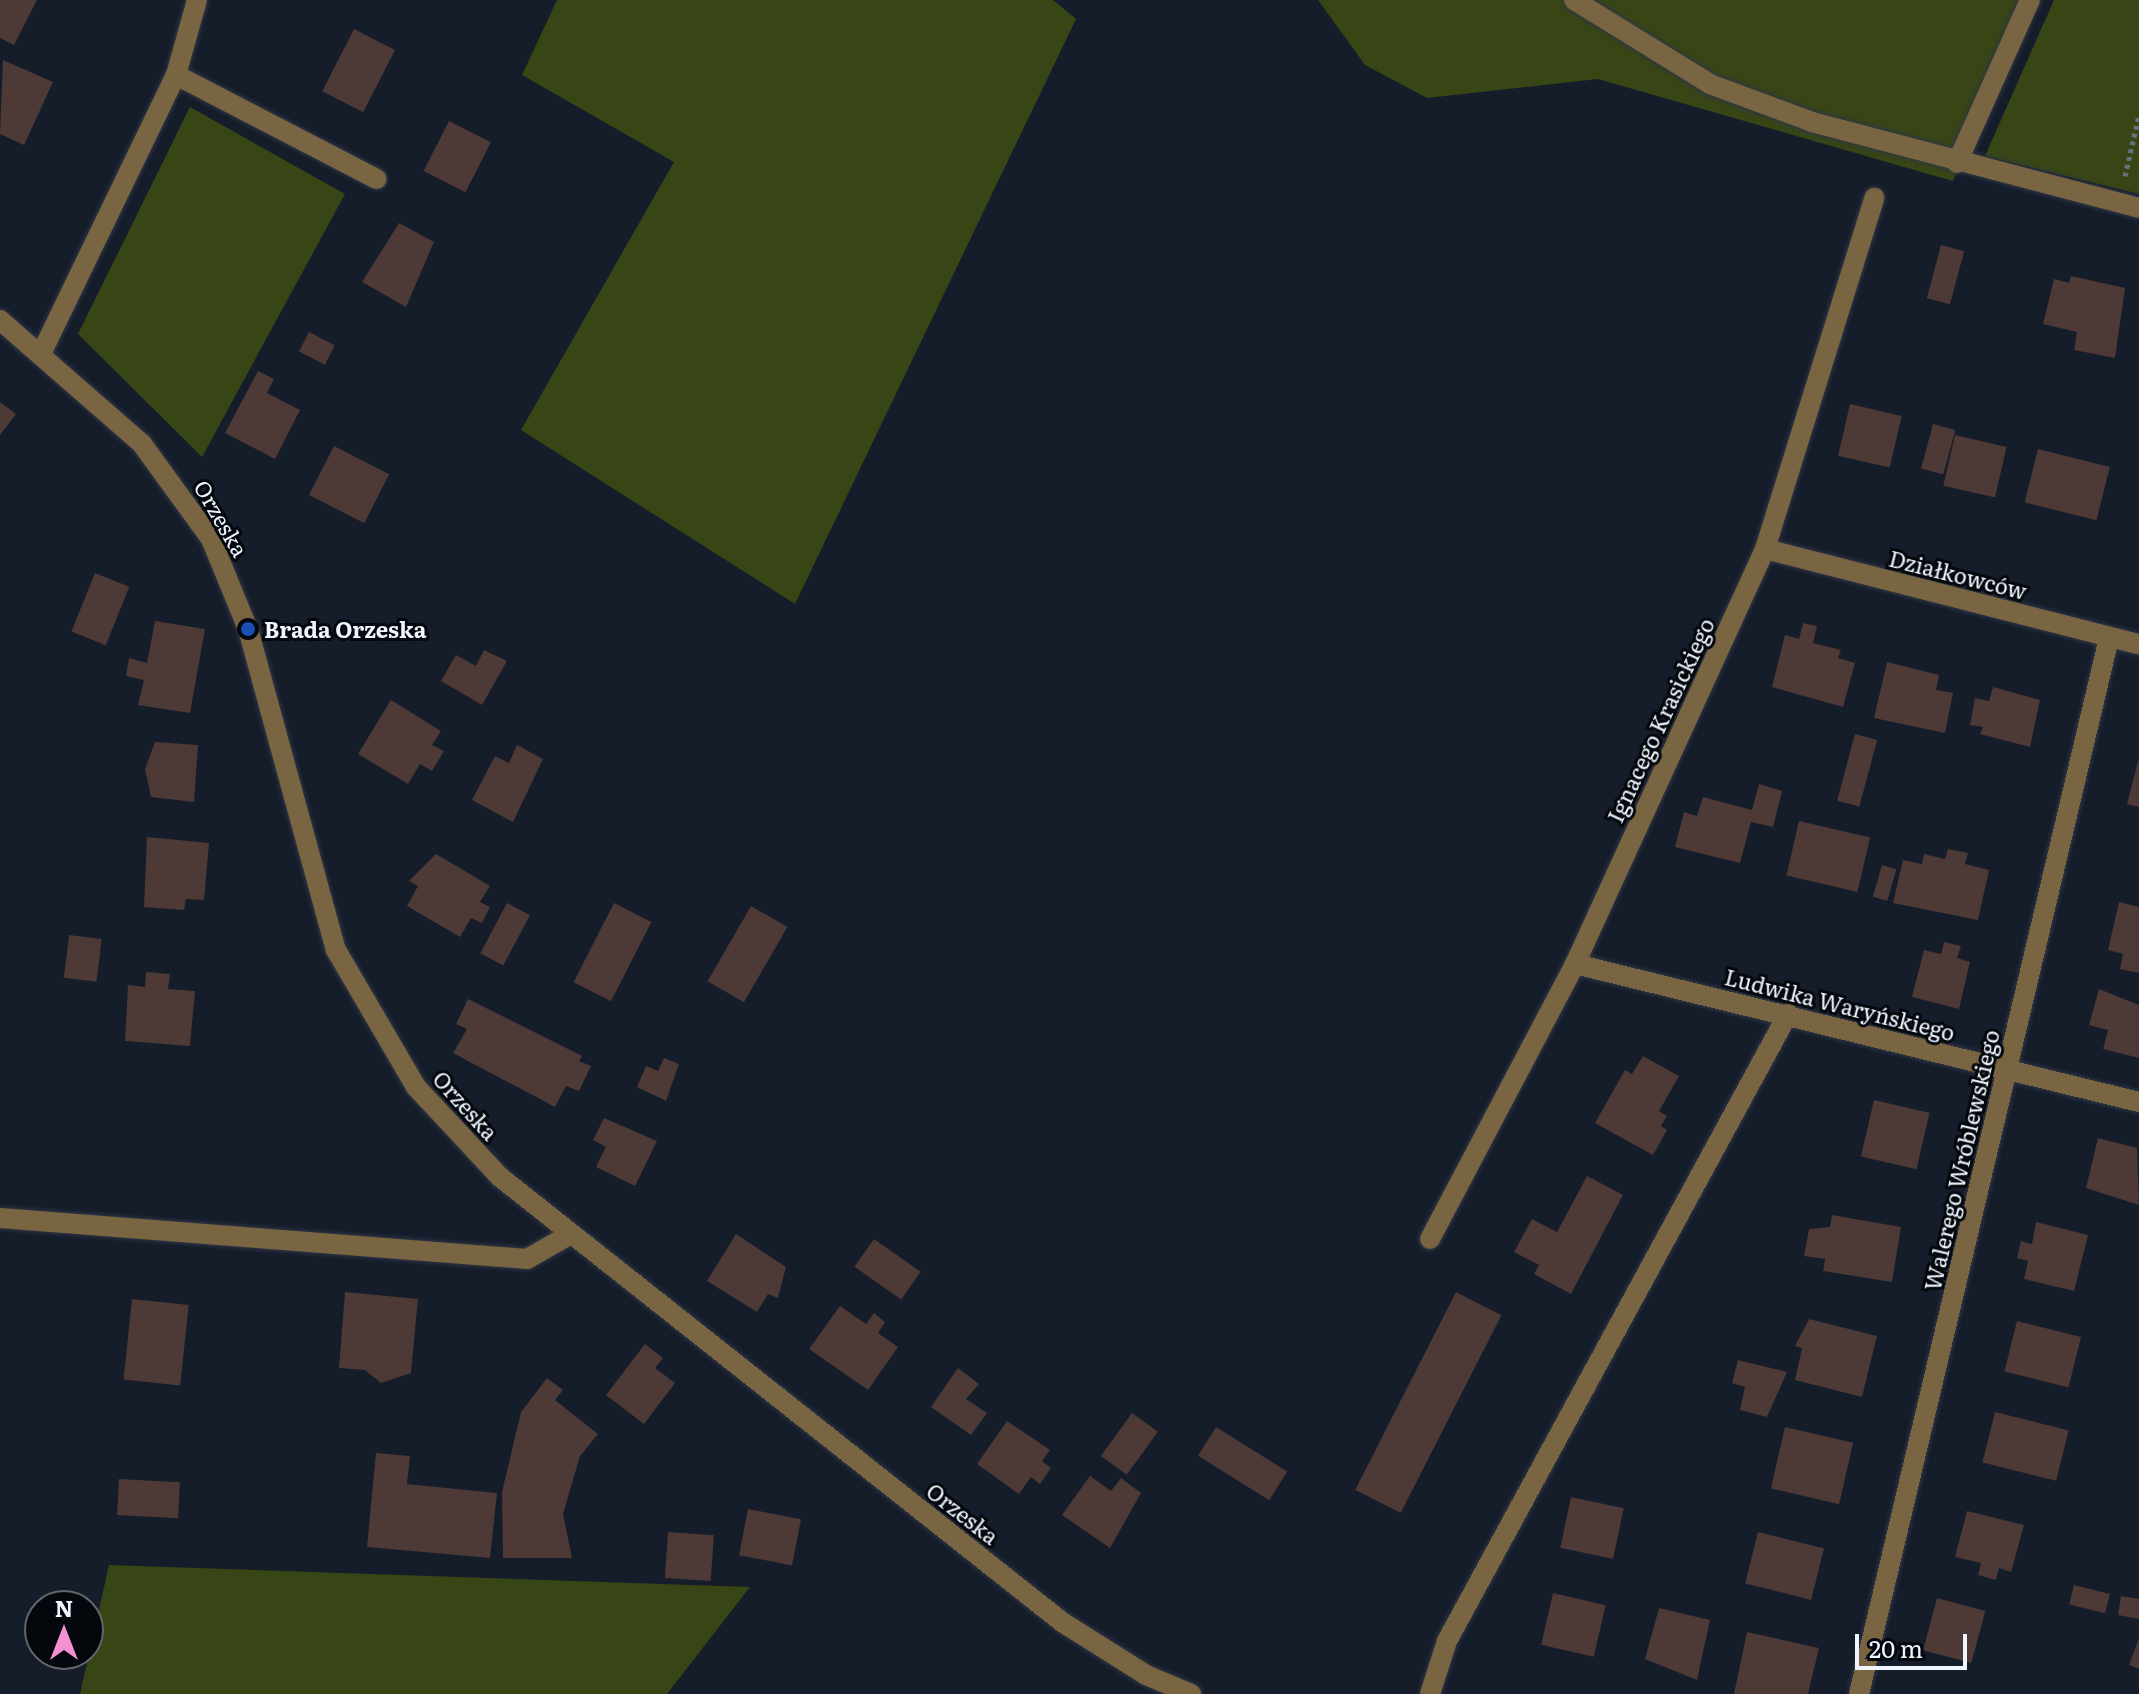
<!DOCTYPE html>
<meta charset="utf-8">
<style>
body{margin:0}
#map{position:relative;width:2139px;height:1694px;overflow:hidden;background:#151c2a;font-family:Literata,serif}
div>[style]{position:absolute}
.green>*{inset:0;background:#384616}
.building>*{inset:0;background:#4d3935;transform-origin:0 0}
.path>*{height:5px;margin-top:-2.5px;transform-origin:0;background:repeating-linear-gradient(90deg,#6a707d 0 4px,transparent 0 8px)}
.roads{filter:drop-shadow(0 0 2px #2f3644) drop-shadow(0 0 2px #2f3644)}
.minor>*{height:20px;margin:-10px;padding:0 10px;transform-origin:10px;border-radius:10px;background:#796542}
.dots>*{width:22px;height:22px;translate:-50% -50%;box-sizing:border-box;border:4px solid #04070c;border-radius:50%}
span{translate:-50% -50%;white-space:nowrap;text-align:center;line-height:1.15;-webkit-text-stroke:6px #04070c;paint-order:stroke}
.street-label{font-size:22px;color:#eff5ff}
.poi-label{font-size:22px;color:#eff5ff;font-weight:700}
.left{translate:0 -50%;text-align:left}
.north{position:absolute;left:24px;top:1590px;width:80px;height:80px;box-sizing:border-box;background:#04070c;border:2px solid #62666d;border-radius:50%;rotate:0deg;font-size:22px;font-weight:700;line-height:32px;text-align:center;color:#eff5ff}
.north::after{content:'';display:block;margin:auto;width:28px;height:36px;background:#f491d4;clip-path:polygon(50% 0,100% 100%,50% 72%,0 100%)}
.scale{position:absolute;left:1855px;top:1634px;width:112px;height:36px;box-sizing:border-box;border:4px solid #eff5ff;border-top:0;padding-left:10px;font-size:24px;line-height:28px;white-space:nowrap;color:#eff5ff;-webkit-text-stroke:6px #04070c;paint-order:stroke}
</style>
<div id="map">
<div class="green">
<i style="clip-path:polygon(557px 0,1053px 0,1076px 19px,795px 604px,521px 430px,674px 162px,522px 75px)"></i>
<i style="clip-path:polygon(1318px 0,2019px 0,1953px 181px,1598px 79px,1427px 98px,1365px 65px)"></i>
<i style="clip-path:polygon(2054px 0,2139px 0,2139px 194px,1985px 156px)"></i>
<i style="clip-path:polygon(190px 107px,345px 194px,202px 457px,78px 334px)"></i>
<i style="clip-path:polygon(109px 1565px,750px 1587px,667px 1694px,80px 1694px)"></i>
</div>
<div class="building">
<i style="clip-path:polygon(0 0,37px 0,14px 45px,0 38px)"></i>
<i style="left:354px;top:29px;width:46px;height:70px;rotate:27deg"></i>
<i style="clip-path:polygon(3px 60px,53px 82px,24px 145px,0 134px)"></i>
<i style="left:449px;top:121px;width:47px;height:56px;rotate:27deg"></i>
<i style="clip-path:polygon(399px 223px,434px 242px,406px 307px,362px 282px)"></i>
<i style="left:1941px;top:245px;width:24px;height:55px;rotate:15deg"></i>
<i style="clip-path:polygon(2071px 276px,2125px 288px,2115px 358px,2074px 350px,2077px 332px,2043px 324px,2054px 279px,2069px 283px)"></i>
<i style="left:309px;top:332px;width:29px;height:22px;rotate:27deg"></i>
<i style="clip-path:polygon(258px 371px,274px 379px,267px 393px,300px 410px,275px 459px,225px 433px)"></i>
<i style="clip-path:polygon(0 402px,16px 414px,0 435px)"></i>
<i style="left:1850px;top:404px;width:53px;height:53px;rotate:13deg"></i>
<i style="left:1933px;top:424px;width:23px;height:46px;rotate:15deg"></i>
<i style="left:1955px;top:435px;width:53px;height:52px;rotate:13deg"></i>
<i style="left:334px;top:446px;width:62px;height:55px;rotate:27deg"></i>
<i style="left:2038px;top:449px;width:74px;height:55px;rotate:14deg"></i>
<i style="left:95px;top:573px;width:37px;height:63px;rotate:22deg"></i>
<i style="clip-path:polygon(155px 621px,205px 629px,190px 713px,138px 705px,144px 680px,126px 676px,129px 658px,147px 663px)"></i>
<i style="clip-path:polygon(1803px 623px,1817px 626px,1813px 643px,1841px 650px,1838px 658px,1855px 663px,1843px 707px,1772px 687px,1785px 635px,1799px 639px)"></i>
<i style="clip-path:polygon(484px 650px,507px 661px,482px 705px,441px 681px,456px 655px,476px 666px)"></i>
<i style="clip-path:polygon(1887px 662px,1939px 675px,1936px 690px,1953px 693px,1945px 733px,1874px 718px)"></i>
<i style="clip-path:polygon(1993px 687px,2040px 700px,2030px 747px,1980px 734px,1983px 727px,1970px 725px,1975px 698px,1989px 701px)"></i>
<i style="clip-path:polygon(391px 700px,441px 731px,432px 745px,444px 751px,432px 771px,420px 764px,408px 784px,358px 754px)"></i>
<i style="left:1855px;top:734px;width:23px;height:69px;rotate:15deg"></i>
<i style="clip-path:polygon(155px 742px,198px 745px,194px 802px,151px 797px,145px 769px)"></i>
<i style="clip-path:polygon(517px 745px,543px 759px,513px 822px,472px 800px,495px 756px,509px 763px)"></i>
<i style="clip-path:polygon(2139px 758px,2139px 807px,2127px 804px)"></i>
<i style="clip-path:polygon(1759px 784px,1782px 791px,1773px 827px,1751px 822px,1740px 863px,1675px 847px,1684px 812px,1697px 816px,1703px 797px,1752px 810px)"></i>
<i style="left:1799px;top:821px;width:73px;height:56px;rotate:13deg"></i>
<i style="clip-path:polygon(147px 837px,209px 843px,204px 900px,186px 899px,184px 910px,144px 907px)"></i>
<i style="clip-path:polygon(1948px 849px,1968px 853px,1965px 864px,1989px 870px,1978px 920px,1893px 903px,1903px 860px,1922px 864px,1924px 854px,1945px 859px)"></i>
<i style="clip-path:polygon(436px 854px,490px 886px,480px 902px,490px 907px,482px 923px,471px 918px,460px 937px,407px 906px,418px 886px,409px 881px)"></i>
<i style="left:1882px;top:865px;width:15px;height:33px;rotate:16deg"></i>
<i style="clip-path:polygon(2119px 902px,2139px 907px,2139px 973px,2120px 969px,2123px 954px,2108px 950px)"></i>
<i style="left:507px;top:903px;width:26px;height:57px;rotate:28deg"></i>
<i style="left:614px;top:903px;width:42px;height:89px;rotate:27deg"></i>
<i style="left:751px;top:906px;width:42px;height:87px;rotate:30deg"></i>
<i style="left:69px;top:935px;width:33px;height:43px;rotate:7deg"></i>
<i style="clip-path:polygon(1944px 942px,1961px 946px,1957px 958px,1970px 962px,1959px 1009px,1912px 997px,1924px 950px,1941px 954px)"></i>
<i style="clip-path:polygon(146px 972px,170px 974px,168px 989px,195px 991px,190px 1046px,125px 1041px,128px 985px,145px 987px)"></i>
<i style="clip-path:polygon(2099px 989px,2139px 1005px,2139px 1058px,2103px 1049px,2108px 1030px,2089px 1025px)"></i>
<i style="clip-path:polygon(468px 999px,582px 1056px,579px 1061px,591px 1066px,579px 1091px,566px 1086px,555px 1107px,453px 1053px,467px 1029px,456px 1024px)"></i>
<i style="clip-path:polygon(1643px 1056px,1679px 1076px,1659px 1111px,1667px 1116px,1661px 1126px,1667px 1130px,1653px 1155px,1595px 1123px,1625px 1070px,1632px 1074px)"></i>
<i style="clip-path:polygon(664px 1058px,679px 1064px,666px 1101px,637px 1087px,646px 1066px,658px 1071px)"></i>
<i style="left:1874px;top:1100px;width:57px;height:58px;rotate:13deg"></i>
<i style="clip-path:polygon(604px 1118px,657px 1141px,635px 1186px,596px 1167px,606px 1147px,593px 1140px)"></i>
<i style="clip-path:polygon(2098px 1138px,2137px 1148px,2139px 1205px,2086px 1188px)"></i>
<i style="clip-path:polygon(1587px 1176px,1623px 1195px,1571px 1294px,1534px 1274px,1539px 1265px,1514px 1252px,1532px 1219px,1557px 1232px)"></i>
<i style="clip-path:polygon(1832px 1215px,1901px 1227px,1892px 1282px,1823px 1271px,1825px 1259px,1804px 1256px,1809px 1229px,1830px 1227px)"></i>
<i style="clip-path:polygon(2036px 1222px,2088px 1235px,2074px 1291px,2024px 1279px,2028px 1261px,2017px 1258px,2021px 1241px,2032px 1244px)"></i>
<i style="clip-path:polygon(736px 1234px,786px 1267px,778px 1298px,768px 1294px,757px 1312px,707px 1281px)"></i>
<i style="left:874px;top:1239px;width:57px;height:34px;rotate:35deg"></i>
<i style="clip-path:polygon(345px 1292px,418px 1299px,411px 1373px,381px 1383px,365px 1370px,339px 1368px)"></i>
<i style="left:1456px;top:1292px;width:51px;height:222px;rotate:27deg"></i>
<i style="left:132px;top:1299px;width:57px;height:81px;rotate:6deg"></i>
<i style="clip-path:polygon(840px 1306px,866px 1324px,874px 1313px,885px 1322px,878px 1333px,898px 1347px,868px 1390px,809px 1349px)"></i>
<i style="clip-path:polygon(1809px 1319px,1877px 1336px,1862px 1397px,1795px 1380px,1802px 1348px,1795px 1346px)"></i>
<i style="left:2017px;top:1321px;width:66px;height:52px;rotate:14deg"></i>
<i style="clip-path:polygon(645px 1344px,663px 1358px,655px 1368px,675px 1383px,644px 1424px,606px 1395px)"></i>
<i style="clip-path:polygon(1738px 1360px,1787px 1372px,1767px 1417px,1740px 1410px,1745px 1387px,1732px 1383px)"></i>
<i style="clip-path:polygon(958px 1368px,979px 1384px,966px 1399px,987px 1413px,971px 1435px,931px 1407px)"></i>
<i style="clip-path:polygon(547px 1378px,563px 1390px,555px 1400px,598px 1434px,580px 1456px,563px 1514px,572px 1558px,503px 1558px,502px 1492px,521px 1412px)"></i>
<i style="left:1995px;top:1412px;width:76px;height:52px;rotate:14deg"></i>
<i style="left:1132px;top:1413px;width:32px;height:53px;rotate:36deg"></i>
<i style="clip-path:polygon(1007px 1421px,1050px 1450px,1042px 1461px,1051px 1468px,1040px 1484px,1031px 1477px,1019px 1494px,977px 1464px)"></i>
<i style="left:1216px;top:1427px;width:84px;height:34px;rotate:32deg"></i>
<i style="left:1785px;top:1427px;width:70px;height:63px;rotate:13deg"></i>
<i style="clip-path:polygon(376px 1453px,410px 1456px,407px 1484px,497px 1493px,490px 1558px,367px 1547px)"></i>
<i style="clip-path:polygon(1090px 1476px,1111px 1491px,1121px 1478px,1141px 1493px,1110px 1548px,1062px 1515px)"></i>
<i style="left:119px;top:1479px;width:61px;height:36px;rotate:3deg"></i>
<i style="left:1571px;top:1497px;width:54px;height:52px;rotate:12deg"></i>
<i style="left:748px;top:1509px;width:54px;height:47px;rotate:11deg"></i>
<i style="clip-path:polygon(1967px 1511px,2024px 1525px,2011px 1572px,1999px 1568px,1996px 1580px,1978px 1575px,1981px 1563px,1955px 1557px)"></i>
<i style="left:668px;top:1532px;width:46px;height:46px;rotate:4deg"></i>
<i style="left:1758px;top:1532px;width:68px;height:53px;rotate:14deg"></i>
<i style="left:2074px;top:1585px;width:37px;height:20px;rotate:14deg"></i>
<i style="left:1553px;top:1593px;width:54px;height:53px;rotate:13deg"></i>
<i style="clip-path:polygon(2121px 1596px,2139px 1599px,2139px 1619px,2118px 1615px)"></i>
<i style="left:1937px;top:1598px;width:50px;height:54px;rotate:15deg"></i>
<i style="clip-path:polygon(1659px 1608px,1710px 1620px,1697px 1680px,1645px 1659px)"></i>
<i style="clip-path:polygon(1747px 1632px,1819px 1648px,1808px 1694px,1734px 1694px)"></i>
<i style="clip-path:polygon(2139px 1638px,2139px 1669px,2129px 1665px)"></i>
</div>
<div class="path">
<i style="left:2125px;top:176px;width:63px;rotate:-77.1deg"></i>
</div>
<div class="roads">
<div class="minor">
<i style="left:1574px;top:0;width:160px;rotate:31.7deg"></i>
<i style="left:1710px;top:84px;width:109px;rotate:20.4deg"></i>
<i style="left:1812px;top:122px;width:338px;rotate:14.7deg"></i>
<i style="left:176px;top:75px;width:78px;rotate:-74.4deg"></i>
<i style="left:1957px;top:163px;width:179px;rotate:-65.9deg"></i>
<i style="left:0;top:320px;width:189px;rotate:41.1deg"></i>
<i style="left:142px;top:444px;width:117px;rotate:54deg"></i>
<i style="left:211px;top:539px;width:97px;rotate:67.7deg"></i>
<i style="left:248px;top:629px;width:333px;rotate:74.7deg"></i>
<i style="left:336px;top:950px;width:159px;rotate:59.7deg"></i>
<i style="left:416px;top:1087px;width:123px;rotate:47deg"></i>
<i style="left:500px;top:1177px;width:717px;rotate:38.37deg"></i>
<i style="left:1062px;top:1622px;width:99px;rotate:32.2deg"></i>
<i style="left:1146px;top:1675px;width:49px;rotate:22.9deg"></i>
<i style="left:41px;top:354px;width:310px;rotate:-64.2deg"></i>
<i style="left:176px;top:75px;width:226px;rotate:27.4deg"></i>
<i style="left:1765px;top:549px;width:386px;rotate:14.3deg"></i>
<i style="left:1575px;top:964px;width:581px;rotate:13.75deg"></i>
<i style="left:0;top:1218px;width:529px;rotate:4.45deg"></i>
<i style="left:527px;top:1259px;width:51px;rotate:-29.6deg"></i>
<i style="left:1430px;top:1239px;width:311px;rotate:-62.2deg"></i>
<i style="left:1575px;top:964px;width:456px;rotate:-65.4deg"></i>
<i style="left:1765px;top:549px;width:368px;rotate:-72.7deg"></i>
<i style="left:1430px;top:1694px;width:56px;rotate:-72.2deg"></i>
<i style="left:1447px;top:1641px;width:714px;rotate:-61.46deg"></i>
<i style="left:1859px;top:1694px;width:1085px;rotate:-76.68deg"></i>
</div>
</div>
<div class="dots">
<i style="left:248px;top:629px;background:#1a4fb4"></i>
</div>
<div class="street-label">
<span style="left:222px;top:518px;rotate:60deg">Orzeska</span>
<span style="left:1958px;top:574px;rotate:14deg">Działkowców</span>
<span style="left:1660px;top:720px;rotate:-65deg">Ignacego Krasickiego</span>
<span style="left:1840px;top:1004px;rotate:14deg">Ludwika Waryńskiego</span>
<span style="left:466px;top:1105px;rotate:48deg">Orzeska</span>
<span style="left:1961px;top:1160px;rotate:-77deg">Walerego Wróblewskiego</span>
<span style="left:963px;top:1513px;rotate:38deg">Orzeska</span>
</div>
<div class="poi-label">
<span class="left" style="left:264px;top:629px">Brada Orzeska</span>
</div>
<div class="north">N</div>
<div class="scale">20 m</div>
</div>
